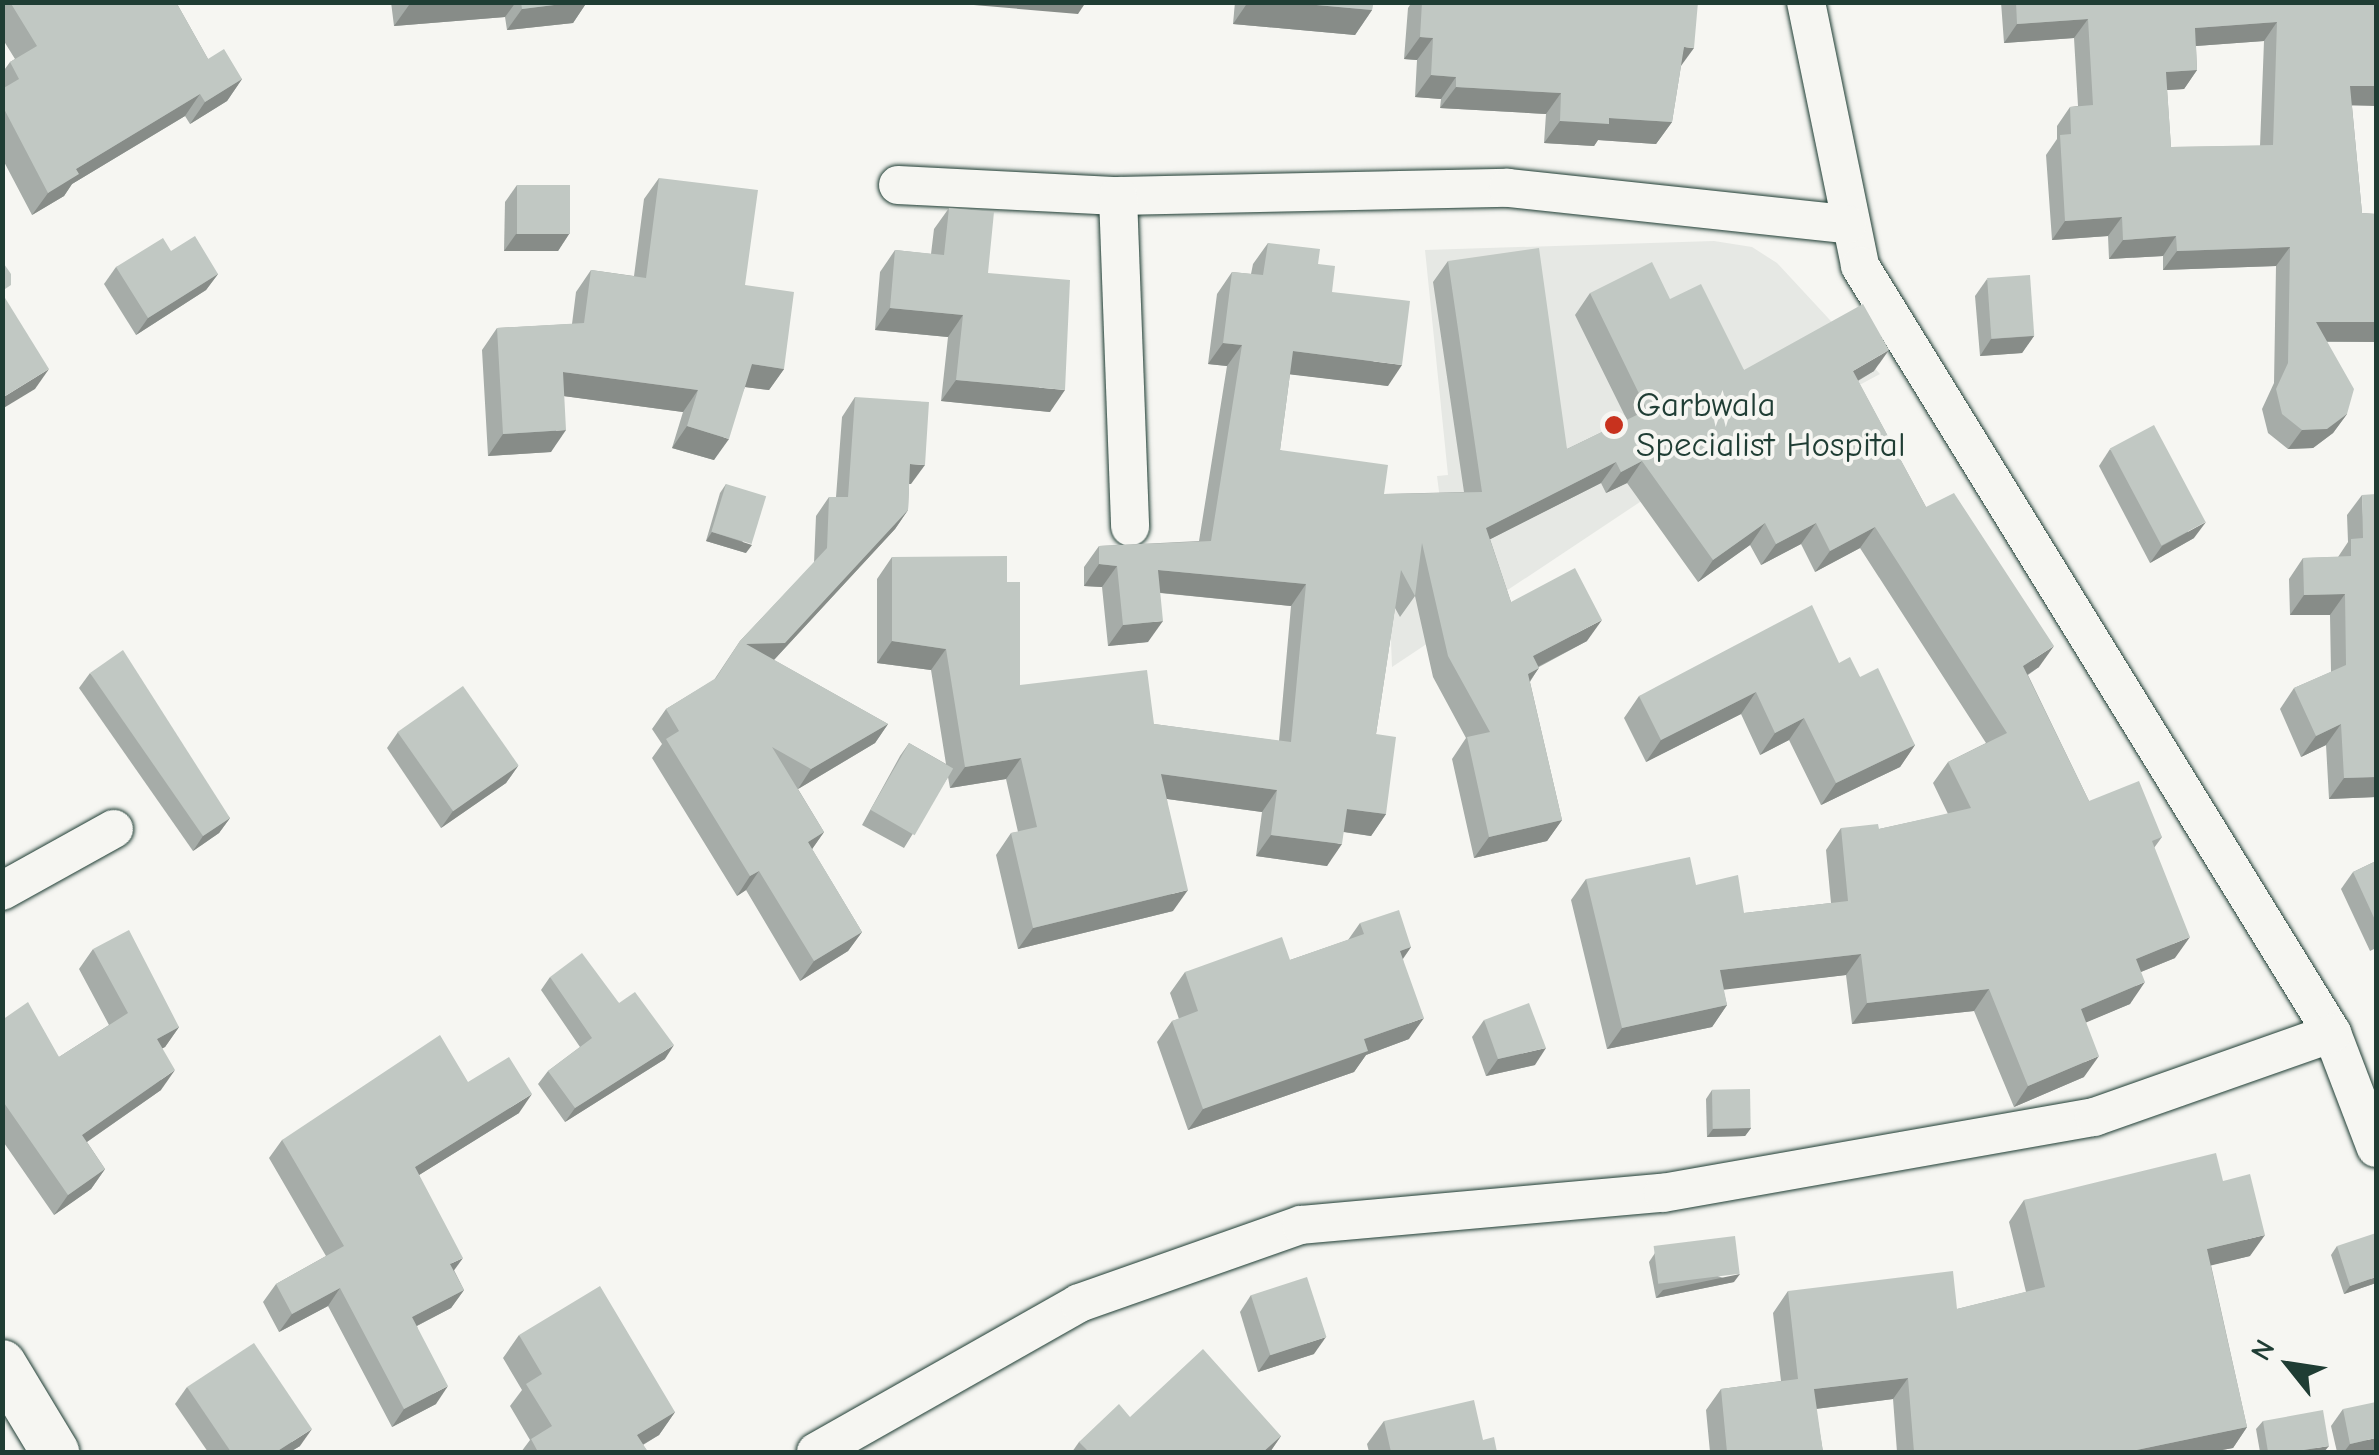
<!DOCTYPE html>
<style>
body{margin:0}
#map{position:relative;width:2379px;height:1455px;overflow:hidden;background:#f6f6f2;font-family:"Comic Neue",sans-serif}
div>[style]{position:absolute}
.built>*{inset:0;background:#e6e8e4}
.roads{filter:drop-shadow(0 0 2px #1f3d34) drop-shadow(0 0 2px #1f3d34)}
.minor>*{height:38px;margin:-19px;padding:0 19px;transform-origin:19px;border-radius:19px;background:#f6f6f2}
.tertiary>*{height:48px;margin:-24px;padding:0 24px;transform-origin:24px;border-radius:24px;background:#f6f6f2}
.wall>*{inset:0;background:#a6aca8}
.shaded-wall>*{inset:0;background:#878c88}
.building>*{inset:0;background:#c1c8c3;transform-origin:0 0}
.dots>*{width:28px;height:28px;translate:-50% -50%;box-sizing:border-box;border:5px solid #f6f6f2;border-radius:50%}
span{translate:-50% -50%;white-space:nowrap;text-align:center;line-height:1.15;-webkit-text-stroke:8px #f6f6f2;paint-order:stroke}
.poi-label{font-size:35px;color:#1f3d34}
.left{translate:0 -50%;text-align:left}
.frame{position:absolute;inset:0;border:5px solid #1f3d34;pointer-events:none}
.north{position:absolute;left:2239px;top:1315px;width:100px;height:100px;-webkit-text-stroke:8px #f6f6f2;paint-order:stroke;rotate:300deg;font-size:28px;font-weight:700;line-height:40px;text-align:center;color:#1f3d34}
.north::after{content:'';display:block;margin:auto;width:35px;height:45px;background:#1f3d34;clip-path:polygon(50% 0,100% 100%,50% 72%,0 100%)}
</style>
<div id="map">
<div class="built">
<i style="clip-path:polygon(1714px 241px,1752px 247px,1777px 263px,1880px 374px,1640px 502px,1392px 667px,1386px 512px,1441px 507px,1437px 476px,1448px 475px,1425px 250px)"></i>
</div>
<div class="roads">
<div class="minor">
<i style="left:1806px;top:2px;width:269px;rotate:78.4deg"></i>
<i style="left:1860px;top:266px;width:901px;rotate:58.39deg"></i>
<i style="left:2332px;top:1033px;width:123px;rotate:69.1deg"></i>
<i style="left:898px;top:185px;width:220px;rotate:2.9deg"></i>
<i style="left:1118px;top:196px;width:390px;rotate:-1.2deg"></i>
<i style="left:1508px;top:188px;width:341px;rotate:6.1deg"></i>
<i style="left:1118px;top:196px;width:331px;rotate:87.9deg"></i>
<i style="left:2px;top:891px;width:128px;rotate:-29deg"></i>
<i style="left:816px;top:1452px;width:302px;rotate:-29.5deg"></i>
<i style="left:1079px;top:1303px;width:235px;rotate:-19.4deg"></i>
<i style="left:1301px;top:1225px;width:363px;rotate:-5.1deg"></i>
<i style="left:1663px;top:1193px;width:438px;rotate:-10deg"></i>
<i style="left:2094px;top:1117px;width:252px;rotate:-19.4deg"></i>
</div>
<div class="tertiary">
<i style="left:2px;top:1364px;width:103px;rotate:58.9deg"></i>
</div>
</div>
<div class="wall">
<i style="clip-path:polygon(2px 2px,176px 2px,208px 59px,242px 79px,227px 101px,190px 124px,185px 116px,72px 184px,64px 196px,32px 215px,2px 158px,2px 73px,10px 62px,15px 59px,2px 38px)"></i>
<i style="clip-path:polygon(391px 2px,587px 2px,573px 23px,507px 30px,505px 17px,394px 26px)"></i>
<i style="clip-path:polygon(1235px 2px,1373px 2px,1372px 10px,1355px 35px,1233px 24px)"></i>
<i style="clip-path:polygon(1412px 2px,1698px 2px,1681px 66px,1672px 122px,1656px 144px,1598px 140px,1594px 146px,1544px 143px,1546px 114px,1440px 108px,1441px 99px,1415px 97px,1417px 60px,1404px 59px,1408px 8px)"></i>
<i style="clip-path:polygon(evenodd,2001px 2px,2376px 2px,2352px 106px,2362px 213px,2376px 214px,2376px 342px,2327px 342px,2347px 414px,2333px 433px,2313px 448px,2288px 449px,2268px 433px,2262px 409px,2274px 383px,2276px 266px,2163px 270px,2163px 256px,2109px 259px,2108px 236px,2052px 240px,2046px 155px,2057px 139px,2057px 126px,2070px 107px,2078px 106px,2074px 38px,2004px 43px,2001px 2px,2264px 41px,2260px 146px,2171px 147px,2167px 90px,2184px 89px,2197px 70px,2196px 46px,2264px 41px)"></i>
<i style="clip-path:polygon(659px 178px,745px 285px,784px 369px,769px 390px,745px 387px,714px 460px,672px 448px,683px 412px,564px 396px,551px 452px,488px 456px,482px 350px,497px 328px,572px 324px,576px 292px,591px 270px,634px 276px,644px 199px)"></i>
<i style="clip-path:polygon(517px 185px,569px 234px,558px 251px,504px 251px,505px 202px)"></i>
<i style="clip-path:polygon(949px 208px,988px 273px,1050px 412px,941px 401px,948px 337px,875px 330px,880px 272px,895px 250px,931px 254px,934px 229px)"></i>
<i style="clip-path:polygon(1268px 243px,1318px 264px,1332px 292px,1388px 386px,1290px 374px,1280px 450px,1384px 494px,1464px 492px,1433px 282px,1448px 261px,1567px 449px,1627px 420px,1575px 315px,1590px 293px,1670px 299px,1744px 370px,1874px 371px,1858px 381px,1926px 507px,2039px 667px,2028px 675px,2089px 801px,2162px 837px,2154px 848px,2175px 958px,2141px 972px,2130px 1004px,2086px 1022px,2084px 1077px,2014px 1107px,1974px 1011px,1852px 1024px,1846px 975px,1723px 989px,1727px 1005px,1712px 1027px,1607px 1049px,1571px 900px,1586px 879px,1696px 885px,1744px 913px,1831px 903px,1826px 850px,1841px 828px,1879px 829px,1948px 814px,1933px 783px,1948px 762px,1986px 743px,1860px 548px,1815px 572px,1801px 544px,1761px 565px,1750px 545px,1698px 582px,1627px 483px,1606px 493px,1601px 483px,1490px 539px,1511px 602px,1587px 641px,1539px 667px,1530px 682px,1562px 820px,1547px 841px,1474px 858px,1452px 759px,1466px 738px,1433px 677px,1415px 596px,1400px 617px,1395px 608px,1376px 734px,1386px 814px,1371px 836px,1343px 832px,1327px 866px,1256px 856px,1262px 812px,1167px 799px,1173px 911px,1018px 949px,996px 855px,1011px 833px,1018px 832px,1006px 779px,950px 788px,948px 777px,904px 848px,862px 825px,900px 756px,909px 743px,946px 764px,931px 670px,877px 663px,877px 579px,892px 557px,1007px 582px,1020px 685px,1154px 724px,1279px 741px,1291px 606px,1160px 593px,1148px 642px,1108px 646px,1102px 587px,1084px 586px,1084px 567px,1099px 546px,1199px 541px,1227px 366px,1208px 364px,1217px 294px,1232px 272px,1251px 274px,1253px 264px)"></i>
<i style="clip-path:polygon(171px 251px,218px 274px,206px 290px,136px 335px,104px 284px,116px 267px)"></i>
<i style="clip-path:polygon(1987px 279px,2034px 336px,2022px 353px,1980px 356px,1975px 296px)"></i>
<i style="clip-path:polygon(855px 397px,911px 484px,909px 484px,908px 510px,895px 529px,774px 660px,888px 724px,875px 743px,798px 789px,824px 832px,812px 849px,862px 932px,848px 951px,800px 981px,746px 890px,737px 896px,652px 758px,662px 744px,652px 729px,666px 709px,714px 680px,740px 641px,814px 563px,816px 516px,829px 497px,836px 497px,842px 417px)"></i>
<i style="clip-path:polygon(2110px 449px,2194px 538px,2150px 563px,2099px 466px)"></i>
<i style="clip-path:polygon(726px 484px,746px 553px,706px 541px,720px 493px)"></i>
<i style="clip-path:polygon(2362px 495px,2376px 797px,2329px 799px,2326px 745px,2301px 757px,2280px 709px,2294px 688px,2331px 672px,2330px 615px,2290px 615px,2289px 579px,2303px 558px,2338px 557px,2348px 542px,2347px 515px)"></i>
<i style="clip-path:polygon(1839px 663px,1860px 677px,1915px 745px,1900px 767px,1821px 805px,1789px 740px,1760px 755px,1741px 714px,1646px 762px,1624px 718px,1639px 696px)"></i>
<i style="clip-path:polygon(90px 673px,230px 818px,219px 833px,193px 851px,79px 688px)"></i>
<i style="clip-path:polygon(398px 732px,518px 766px,506px 783px,441px 828px,387px 748px)"></i>
<i style="clip-path:polygon(2376px 861px,2376px 948px,2370px 951px,2341px 889px,2353px 872px)"></i>
<i style="clip-path:polygon(1360px 923px,1411px 947px,1403px 959px,1409px 1039px,1366px 1055px,1354px 1072px,1188px 1130px,1157px 1042px,1172px 1021px,1179px 1019px,1170px 993px,1185px 972px,1290px 960px,1348px 940px)"></i>
<i style="clip-path:polygon(93px 949px,179px 1027px,165px 1047px,162px 1048px,161px 1090px,87px 1142px,105px 1169px,91px 1189px,54px 1215px,2px 1140px,2px 1020px,59px 1057px,109px 1025px,79px 969px)"></i>
<i style="clip-path:polygon(550px 977px,619px 1003px,665px 1059px,565px 1122px,538px 1084px,548px 1071px,580px 1047px,541px 990px)"></i>
<i style="clip-path:polygon(1484px 1020px,1535px 1065px,1486px 1076px,1472px 1037px)"></i>
<i style="clip-path:polygon(468px 1082px,519px 1113px,419px 1175px,454px 1270px,464px 1290px,451px 1308px,417px 1326px,436px 1404px,392px 1427px,328px 1306px,279px 1332px,263px 1302px,276px 1284px,326px 1256px,269px 1158px,282px 1140px)"></i>
<i style="clip-path:polygon(1712px 1090px,1751px 1128px,1745px 1136px,1707px 1137px,1706px 1099px)"></i>
<i style="clip-path:polygon(2223px 1181px,2250px 1256px,2211px 1265px,2247px 1427px,2233px 1448px,2211px 1452px,1897px 1452px,1893px 1399px,1816px 1409px,1823px 1452px,1710px 1452px,1706px 1410px,1721px 1389px,1781px 1381px,1773px 1313px,1788px 1291px,1957px 1309px,2026px 1292px,2009px 1222px,2024px 1200px)"></i>
<i style="clip-path:polygon(2337px 1246px,2376px 1283px,2344px 1294px,2331px 1255px)"></i>
<i style="clip-path:polygon(1655px 1253px,1734px 1282px,1656px 1298px,1649px 1262px)"></i>
<i style="clip-path:polygon(1251px 1295px,1314px 1354px,1258px 1372px,1240px 1312px)"></i>
<i style="clip-path:polygon(519px 1335px,675px 1412px,659px 1435px,643px 1445px,648px 1452px,521px 1452px,530px 1440px,510px 1406px,522px 1390px,503px 1358px)"></i>
<i style="clip-path:polygon(187px 1387px,300px 1446px,290px 1452px,208px 1452px,175px 1404px)"></i>
<i style="clip-path:polygon(2343px 1409px,2376px 1452px,2337px 1452px,2331px 1426px)"></i>
<i style="clip-path:polygon(1130px 1417px,1281px 1436px,1270px 1452px,1072px 1452px,1079px 1442px)"></i>
<i style="clip-path:polygon(1384px 1421px,1483px 1440px,1497px 1452px,1369px 1452px,1367px 1444px)"></i>
<i style="clip-path:polygon(2263px 1421px,2324px 1452px,2260px 1452px,2256px 1429px)"></i>
</div>
<div class="shaded-wall">
<i style="clip-path:polygon(439px 2px,516px 2px,505px 17px,394px 26px,409px 5px)"></i>
<i style="clip-path:polygon(578px 2px,587px 2px,573px 23px,507px 30px,522px 9px)"></i>
<i style="clip-path:polygon(962px 2px,1086px 2px,1078px 14px,962px 4px)"></i>
<i style="clip-path:polygon(1248px 2px,1283px 2px,1372px 10px,1355px 35px,1233px 24px)"></i>
<i style="clip-path:polygon(2088px 19px,2074px 38px,2004px 43px,2017px 24px)"></i>
<i style="clip-path:polygon(2277px 22px,2264px 41px,2182px 47px,2195px 28px)"></i>
<i style="clip-path:polygon(1420px 37px,1433px 38px,1417px 60px,1404px 59px)"></i>
<i style="clip-path:polygon(1684px 47px,1694px 48px,1678px 70px)"></i>
<i style="clip-path:polygon(2197px 70px,2184px 89px,2152px 91px,2166px 72px)"></i>
<i style="clip-path:polygon(1431px 75px,1456px 77px,1441px 99px,1415px 97px)"></i>
<i style="clip-path:polygon(242px 79px,227px 101px,190px 124px,205px 102px)"></i>
<i style="clip-path:polygon(2350px 86px,2376px 86px,2376px 106px,2336px 105px)"></i>
<i style="clip-path:polygon(1456px 87px,1561px 93px,1546px 114px,1440px 108px)"></i>
<i style="clip-path:polygon(200px 94px,185px 116px,72px 184px,64px 196px,32px 215px,48px 193px,76px 169px)"></i>
<i style="clip-path:polygon(1609px 118px,1672px 122px,1656px 144px,1598px 140px,1594px 146px,1544px 143px,1560px 121px)"></i>
<i style="clip-path:polygon(2122px 217px,2108px 236px,2052px 240px,2065px 221px)"></i>
<i style="clip-path:polygon(516px 234px,569px 234px,558px 251px,504px 251px)"></i>
<i style="clip-path:polygon(2176px 236px,2163px 256px,2109px 259px,2123px 240px)"></i>
<i style="clip-path:polygon(2290px 247px,2276px 266px,2163px 270px,2177px 251px)"></i>
<i style="clip-path:polygon(218px 274px,206px 290px,136px 335px,148px 318px)"></i>
<i style="clip-path:polygon(890px 308px,963px 315px,948px 337px,875px 330px)"></i>
<i style="clip-path:polygon(2316px 322px,2376px 322px,2376px 342px,2303px 341px)"></i>
<i style="clip-path:polygon(2034px 336px,2022px 353px,1980px 356px,1991px 339px)"></i>
<i style="clip-path:polygon(1223px 343px,1242px 345px,1227px 366px,1208px 364px)"></i>
<i style="clip-path:polygon(1889px 350px,1874px 371px,1838px 392px,1853px 371px)"></i>
<i style="clip-path:polygon(1293px 351px,1402px 365px,1388px 386px,1278px 373px)"></i>
<i style="clip-path:polygon(752px 364px,784px 369px,769px 390px,737px 386px)"></i>
<i style="clip-path:polygon(49px 369px,35px 389px,2px 409px,2px 398px)"></i>
<i style="clip-path:polygon(563px 372px,698px 390px,683px 412px,548px 394px)"></i>
<i style="clip-path:polygon(956px 380px,1065px 390px,1050px 412px,941px 401px)"></i>
<i style="clip-path:polygon(2347px 414px,2333px 433px,2313px 448px,2288px 449px,2302px 430px)"></i>
<i style="clip-path:polygon(687px 426px,729px 439px,714px 460px,672px 448px)"></i>
<i style="clip-path:polygon(566px 430px,551px 452px,488px 456px,503px 434px)"></i>
<i style="clip-path:polygon(1642px 461px,1627px 483px,1606px 493px,1621px 472px)"></i>
<i style="clip-path:polygon(1616px 462px,1601px 483px,1471px 549px,1486px 528px)"></i>
<i style="clip-path:polygon(910px 464px,925px 465px,911px 484px,896px 483px)"></i>
<i style="clip-path:polygon(908px 510px,895px 529px,771px 663px,746px 644px)"></i>
<i style="clip-path:polygon(2206px 522px,2194px 538px,2150px 563px,2162px 546px)"></i>
<i style="clip-path:polygon(1765px 523px,1750px 545px,1698px 582px,1713px 560px)"></i>
<i style="clip-path:polygon(1816px 523px,1801px 544px,1761px 565px,1776px 544px)"></i>
<i style="clip-path:polygon(1875px 527px,1860px 548px,1815px 572px,1830px 551px)"></i>
<i style="clip-path:polygon(712px 532px,752px 545px,746px 553px,706px 541px)"></i>
<i style="clip-path:polygon(1099px 564px,1117px 566px,1102px 587px,1084px 586px)"></i>
<i style="clip-path:polygon(1158px 570px,1306px 584px,1291px 606px,1143px 591px)"></i>
<i style="clip-path:polygon(2345px 594px,2330px 615px,2290px 615px,2304px 595px)"></i>
<i style="clip-path:polygon(1602px 620px,1587px 641px,1518px 677px,1533px 656px)"></i>
<i style="clip-path:polygon(1163px 621px,1148px 642px,1108px 646px,1123px 625px)"></i>
<i style="clip-path:polygon(892px 641px,946px 649px,931px 670px,877px 663px)"></i>
<i style="clip-path:polygon(2054px 646px,2039px 667px,2008px 687px,2023px 666px)"></i>
<i style="clip-path:polygon(1539px 668px,1524px 689px,1528px 674px)"></i>
<i style="clip-path:polygon(1756px 692px,1741px 714px,1646px 762px,1661px 740px)"></i>
<i style="clip-path:polygon(1804px 718px,1789px 740px,1760px 755px,1775px 733px)"></i>
<i style="clip-path:polygon(888px 724px,875px 743px,798px 789px,811px 769px)"></i>
<i style="clip-path:polygon(2341px 724px,2326px 745px,2301px 757px,2316px 736px)"></i>
<i style="clip-path:polygon(1915px 745px,1900px 767px,1821px 805px,1836px 783px)"></i>
<i style="clip-path:polygon(1021px 758px,1006px 779px,950px 788px,965px 767px)"></i>
<i style="clip-path:polygon(518px 766px,506px 783px,441px 828px,453px 811px)"></i>
<i style="clip-path:polygon(1161px 774px,1277px 790px,1262px 812px,1146px 796px)"></i>
<i style="clip-path:polygon(2376px 777px,2376px 797px,2329px 799px,2344px 778px)"></i>
<i style="clip-path:polygon(1347px 809px,1386px 814px,1371px 836px,1332px 830px)"></i>
<i style="clip-path:polygon(230px 818px,219px 833px,193px 851px,203px 836px)"></i>
<i style="clip-path:polygon(1562px 820px,1547px 841px,1474px 858px,1489px 837px)"></i>
<i style="clip-path:polygon(824px 832px,810px 852px,808px 842px)"></i>
<i style="clip-path:polygon(1271px 835px,1342px 844px,1327px 866px,1256px 856px)"></i>
<i style="clip-path:polygon(759px 871px,746px 890px,737px 896px,750px 876px)"></i>
<i style="clip-path:polygon(1188px 890px,1173px 911px,1018px 949px,1033px 928px)"></i>
<i style="clip-path:polygon(862px 932px,848px 951px,800px 981px,814px 961px)"></i>
<i style="clip-path:polygon(2190px 937px,2175px 958px,2121px 980px,2136px 959px)"></i>
<i style="clip-path:polygon(1411px 947px,1396px 968px,1400px 951px)"></i>
<i style="clip-path:polygon(1861px 954px,1846px 975px,1705px 992px,1720px 970px)"></i>
<i style="clip-path:polygon(2145px 982px,2130px 1004px,2066px 1031px,2081px 1009px)"></i>
<i style="clip-path:polygon(1989px 989px,1974px 1011px,1852px 1024px,1867px 1003px)"></i>
<i style="clip-path:polygon(1727px 1005px,1712px 1027px,1607px 1049px,1622px 1028px)"></i>
<i style="clip-path:polygon(1424px 1018px,1409px 1039px,1366px 1055px,1354px 1072px,1188px 1130px,1203px 1109px,1364px 1039px)"></i>
<i style="clip-path:polygon(179px 1027px,165px 1047px,143px 1059px,157px 1039px)"></i>
<i style="clip-path:polygon(674px 1045px,665px 1059px,565px 1122px,575px 1108px)"></i>
<i style="clip-path:polygon(1546px 1048px,1535px 1065px,1486px 1076px,1498px 1059px)"></i>
<i style="clip-path:polygon(2099px 1056px,2084px 1077px,2014px 1107px,2028px 1086px)"></i>
<i style="clip-path:polygon(175px 1070px,161px 1090px,68px 1155px,82px 1135px)"></i>
<i style="clip-path:polygon(532px 1094px,519px 1113px,403px 1185px,415px 1167px)"></i>
<i style="clip-path:polygon(1751px 1128px,1745px 1136px,1707px 1137px,1713px 1129px)"></i>
<i style="clip-path:polygon(105px 1169px,91px 1189px,54px 1215px,68px 1195px)"></i>
<i style="clip-path:polygon(2265px 1235px,2250px 1256px,2193px 1270px,2207px 1249px)"></i>
<i style="clip-path:polygon(463px 1258px,450px 1276px,450px 1264px)"></i>
<i style="clip-path:polygon(1740px 1274px,1734px 1282px,1656px 1298px,1663px 1290px)"></i>
<i style="clip-path:polygon(2376px 1277px,2376px 1283px,2344px 1294px,2350px 1286px)"></i>
<i style="clip-path:polygon(340px 1288px,328px 1306px,279px 1332px,292px 1314px)"></i>
<i style="clip-path:polygon(464px 1290px,451px 1308px,399px 1335px,412px 1317px)"></i>
<i style="clip-path:polygon(1326px 1337px,1314px 1354px,1258px 1372px,1270px 1355px)"></i>
<i style="clip-path:polygon(1908px 1378px,1893px 1399px,1799px 1411px,1814px 1389px)"></i>
<i style="clip-path:polygon(448px 1386px,436px 1404px,392px 1427px,404px 1409px)"></i>
<i style="clip-path:polygon(675px 1412px,659px 1435px,630px 1452px,637px 1435px)"></i>
<i style="clip-path:polygon(2247px 1427px,2233px 1448px,2211px 1452px,2127px 1452px)"></i>
<i style="clip-path:polygon(312px 1429px,300px 1446px,290px 1452px,276px 1452px)"></i>
<i style="clip-path:polygon(1281px 1436px,1270px 1452px,1263px 1452px)"></i>
<i style="clip-path:polygon(2376px 1438px,2376px 1452px,2344px 1452px,2350px 1444px)"></i>
<i style="clip-path:polygon(2329px 1446px,2324px 1452px,2291px 1452px)"></i>
</div>
<div class="building">
<i style="clip-path:polygon(10px 2px,176px 2px,208px 59px,224px 49px,242px 79px,205px 102px,200px 94px,76px 169px,79px 174px,48px 193px,2px 105px,2px 89px,19px 79px,10px 62px,37px 46px)"></i>
<i style="clip-path:polygon(409px 2px,439px 2px,409px 5px)"></i>
<i style="clip-path:polygon(521px 2px,578px 2px,522px 9px)"></i>
<i style="clip-path:polygon(1283px 2px,1373px 2px,1372px 10px)"></i>
<i style="clip-path:polygon(1422px 2px,1698px 2px,1694px 48px,1684px 47px,1672px 122px,1609px 118px,1609px 124px,1560px 121px,1561px 93px,1456px 87px,1456px 77px,1431px 75px,1433px 38px,1420px 37px)"></i>
<i style="clip-path:polygon(evenodd,2016px 2px,2376px 2px,2376px 86px,2350px 86px,2362px 213px,2376px 214px,2376px 322px,2316px 322px,2354px 389px,2347px 414px,2327px 429px,2302px 430px,2282px 414px,2276px 389px,2288px 363px,2290px 247px,2177px 251px,2176px 236px,2123px 240px,2122px 217px,2065px 221px,2060px 135px,2071px 134px,2070px 107px,2093px 105px,2088px 19px,2017px 24px,2016px 2px,2277px 22px,2273px 145px,2171px 147px,2166px 72px,2197px 70px,2195px 28px,2277px 22px)"></i>
<i style="clip-path:polygon(659px 178px,758px 190px,745px 285px,794px 292px,784px 369px,752px 364px,729px 439px,687px 426px,698px 390px,563px 372px,566px 430px,503px 434px,497px 328px,584px 323px,591px 270px,646px 278px)"></i>
<i style="left:517px;top:185px;width:53px;height:49px"></i>
<i style="clip-path:polygon(949px 208px,994px 212px,988px 273px,1070px 280px,1065px 390px,956px 380px,963px 315px,890px 308px,895px 250px,944px 255px)"></i>
<i style="clip-path:polygon(195px 236px,218px 274px,148px 318px,116px 267px,163px 238px,171px 251px)"></i>
<i style="clip-path:polygon(1268px 243px,1320px 249px,1318px 264px,1335px 266px,1332px 292px,1410px 301px,1402px 365px,1293px 351px,1280px 450px,1388px 465px,1384px 494px,1482px 492px,1448px 261px,1539px 248px,1567px 449px,1647px 410px,1590px 293px,1652px 262px,1670px 299px,1701px 284px,1744px 370px,1863px 304px,1889px 350px,1853px 371px,1926px 507px,1954px 493px,2054px 646px,2023px 666px,2089px 801px,2139px 781px,2162px 837px,2152px 841px,2190px 937px,2136px 959px,2145px 982px,2081px 1009px,2099px 1056px,2028px 1086px,1989px 989px,1867px 1003px,1861px 954px,1720px 970px,1727px 1005px,1622px 1028px,1586px 879px,1690px 857px,1696px 885px,1738px 875px,1744px 913px,1848px 901px,1841px 828px,1878px 824px,1879px 829px,1971px 808px,1948px 762px,2007px 733px,1875px 527px,1830px 551px,1816px 523px,1776px 544px,1765px 523px,1713px 560px,1642px 461px,1621px 472px,1616px 462px,1486px 528px,1511px 602px,1575px 568px,1602px 620px,1533px 656px,1539px 668px,1528px 674px,1562px 820px,1489px 837px,1467px 737px,1490px 732px,1448px 656px,1422px 543px,1415px 596px,1401px 570px,1376px 734px,1396px 737px,1386px 814px,1347px 809px,1342px 844px,1271px 835px,1277px 790px,1161px 774px,1188px 890px,1033px 928px,1011px 833px,1037px 827px,1021px 758px,965px 767px,946px 649px,892px 641px,892px 557px,1007px 556px,1007px 582px,1020px 582px,1020px 685px,1147px 670px,1154px 724px,1291px 742px,1306px 584px,1158px 570px,1163px 621px,1123px 625px,1117px 566px,1099px 564px,1099px 546px,1211px 541px,1242px 345px,1223px 343px,1232px 272px,1263px 275px)"></i>
<i style="clip-path:polygon(2px 261px,11px 274px,11px 285px,2px 291px)"></i>
<i style="left:2030px;top:275px;width:61px;height:43px;rotate:86deg"></i>
<i style="clip-path:polygon(2px 293px,49px 369px,2px 398px)"></i>
<i style="clip-path:polygon(855px 397px,929px 402px,925px 465px,910px 464px,908px 510px,785px 643px,746px 644px,888px 724px,811px 769px,772px 747px,824px 832px,808px 842px,862px 932px,814px 961px,759px 871px,750px 876px,666px 739px,679px 731px,666px 709px,716px 678px,740px 641px,827px 548px,829px 497px,848px 497px)"></i>
<i style="left:2154px;top:425px;width:110px;height:50px;rotate:62deg"></i>
<i style="left:726px;top:484px;width:42px;height:50px;rotate:17deg"></i>
<i style="clip-path:polygon(2376px 494px,2376px 777px,2344px 778px,2341px 724px,2316px 736px,2294px 688px,2346px 665px,2345px 594px,2304px 595px,2303px 558px,2351px 556px,2351px 539px,2363px 538px,2362px 495px)"></i>
<i style="clip-path:polygon(1812px 605px,1839px 663px,1850px 657px,1860px 677px,1878px 668px,1915px 745px,1836px 783px,1804px 718px,1775px 733px,1756px 692px,1661px 740px,1639px 696px)"></i>
<i style="clip-path:polygon(123px 650px,230px 818px,203px 836px,90px 673px)"></i>
<i style="left:463px;top:686px;width:97px;height:80px;rotate:55deg"></i>
<i style="left:909px;top:743px;width:51px;height:77px;rotate:30deg"></i>
<i style="clip-path:polygon(2376px 861px,2376px 922px,2353px 872px)"></i>
<i style="clip-path:polygon(1399px 910px,1411px 947px,1400px 951px,1424px 1018px,1364px 1039px,1368px 1051px,1203px 1109px,1172px 1021px,1198px 1011px,1185px 972px,1282px 937px,1290px 960px,1364px 934px,1360px 923px)"></i>
<i style="clip-path:polygon(129px 930px,179px 1027px,157px 1039px,175px 1070px,82px 1135px,105px 1169px,68px 1195px,2px 1100px,2px 1020px,28px 1002px,59px 1057px,128px 1013px,93px 949px)"></i>
<i style="clip-path:polygon(582px 953px,619px 1003px,635px 992px,674px 1045px,575px 1108px,548px 1071px,592px 1038px,550px 977px)"></i>
<i style="clip-path:polygon(1529px 1003px,1546px 1048px,1498px 1059px,1484px 1020px)"></i>
<i style="clip-path:polygon(440px 1035px,468px 1082px,509px 1057px,532px 1094px,415px 1167px,463px 1258px,450px 1264px,464px 1290px,412px 1317px,448px 1386px,404px 1409px,340px 1288px,292px 1314px,276px 1284px,344px 1246px,282px 1140px)"></i>
<i style="left:1750px;top:1089px;width:39px;height:38px;rotate:89deg"></i>
<i style="clip-path:polygon(2216px 1153px,2223px 1181px,2250px 1174px,2265px 1235px,2207px 1249px,2247px 1427px,2127px 1452px,1914px 1452px,1908px 1378px,1814px 1389px,1823px 1452px,1727px 1452px,1721px 1389px,1798px 1379px,1788px 1291px,1953px 1271px,1957px 1309px,2045px 1287px,2024px 1200px)"></i>
<i style="clip-path:polygon(2376px 1233px,2376px 1277px,2350px 1286px,2337px 1246px)"></i>
<i style="left:1735px;top:1236px;width:38px;height:82px;rotate:83deg"></i>
<i style="left:1307px;top:1277px;width:63px;height:59px;rotate:72deg"></i>
<i style="clip-path:polygon(600px 1286px,675px 1412px,637px 1435px,648px 1452px,538px 1452px,531px 1439px,552px 1426px,526px 1384px,542px 1374px,519px 1335px)"></i>
<i style="clip-path:polygon(254px 1343px,312px 1429px,276px 1452px,231px 1452px,187px 1387px)"></i>
<i style="clip-path:polygon(1203px 1349px,1281px 1436px,1263px 1452px,1089px 1452px,1079px 1442px,1119px 1404px,1130px 1417px)"></i>
<i style="clip-path:polygon(1474px 1400px,1483px 1440px,1494px 1437px,1497px 1452px,1391px 1452px,1384px 1421px)"></i>
<i style="clip-path:polygon(2376px 1402px,2376px 1438px,2350px 1444px,2343px 1409px)"></i>
<i style="clip-path:polygon(2323px 1410px,2329px 1446px,2291px 1452px,2268px 1452px,2263px 1421px)"></i>
</div>
<div class="dots">
<i style="left:1614px;top:425px;background:#c8321e"></i>
</div>
<div class="poi-label">
<span class="left" style="left:1636px;top:425px">Garbwala<br>Specialist Hospital</span>
</div>
<div class="frame"></div>
<div class="north">N</div>
</div>
